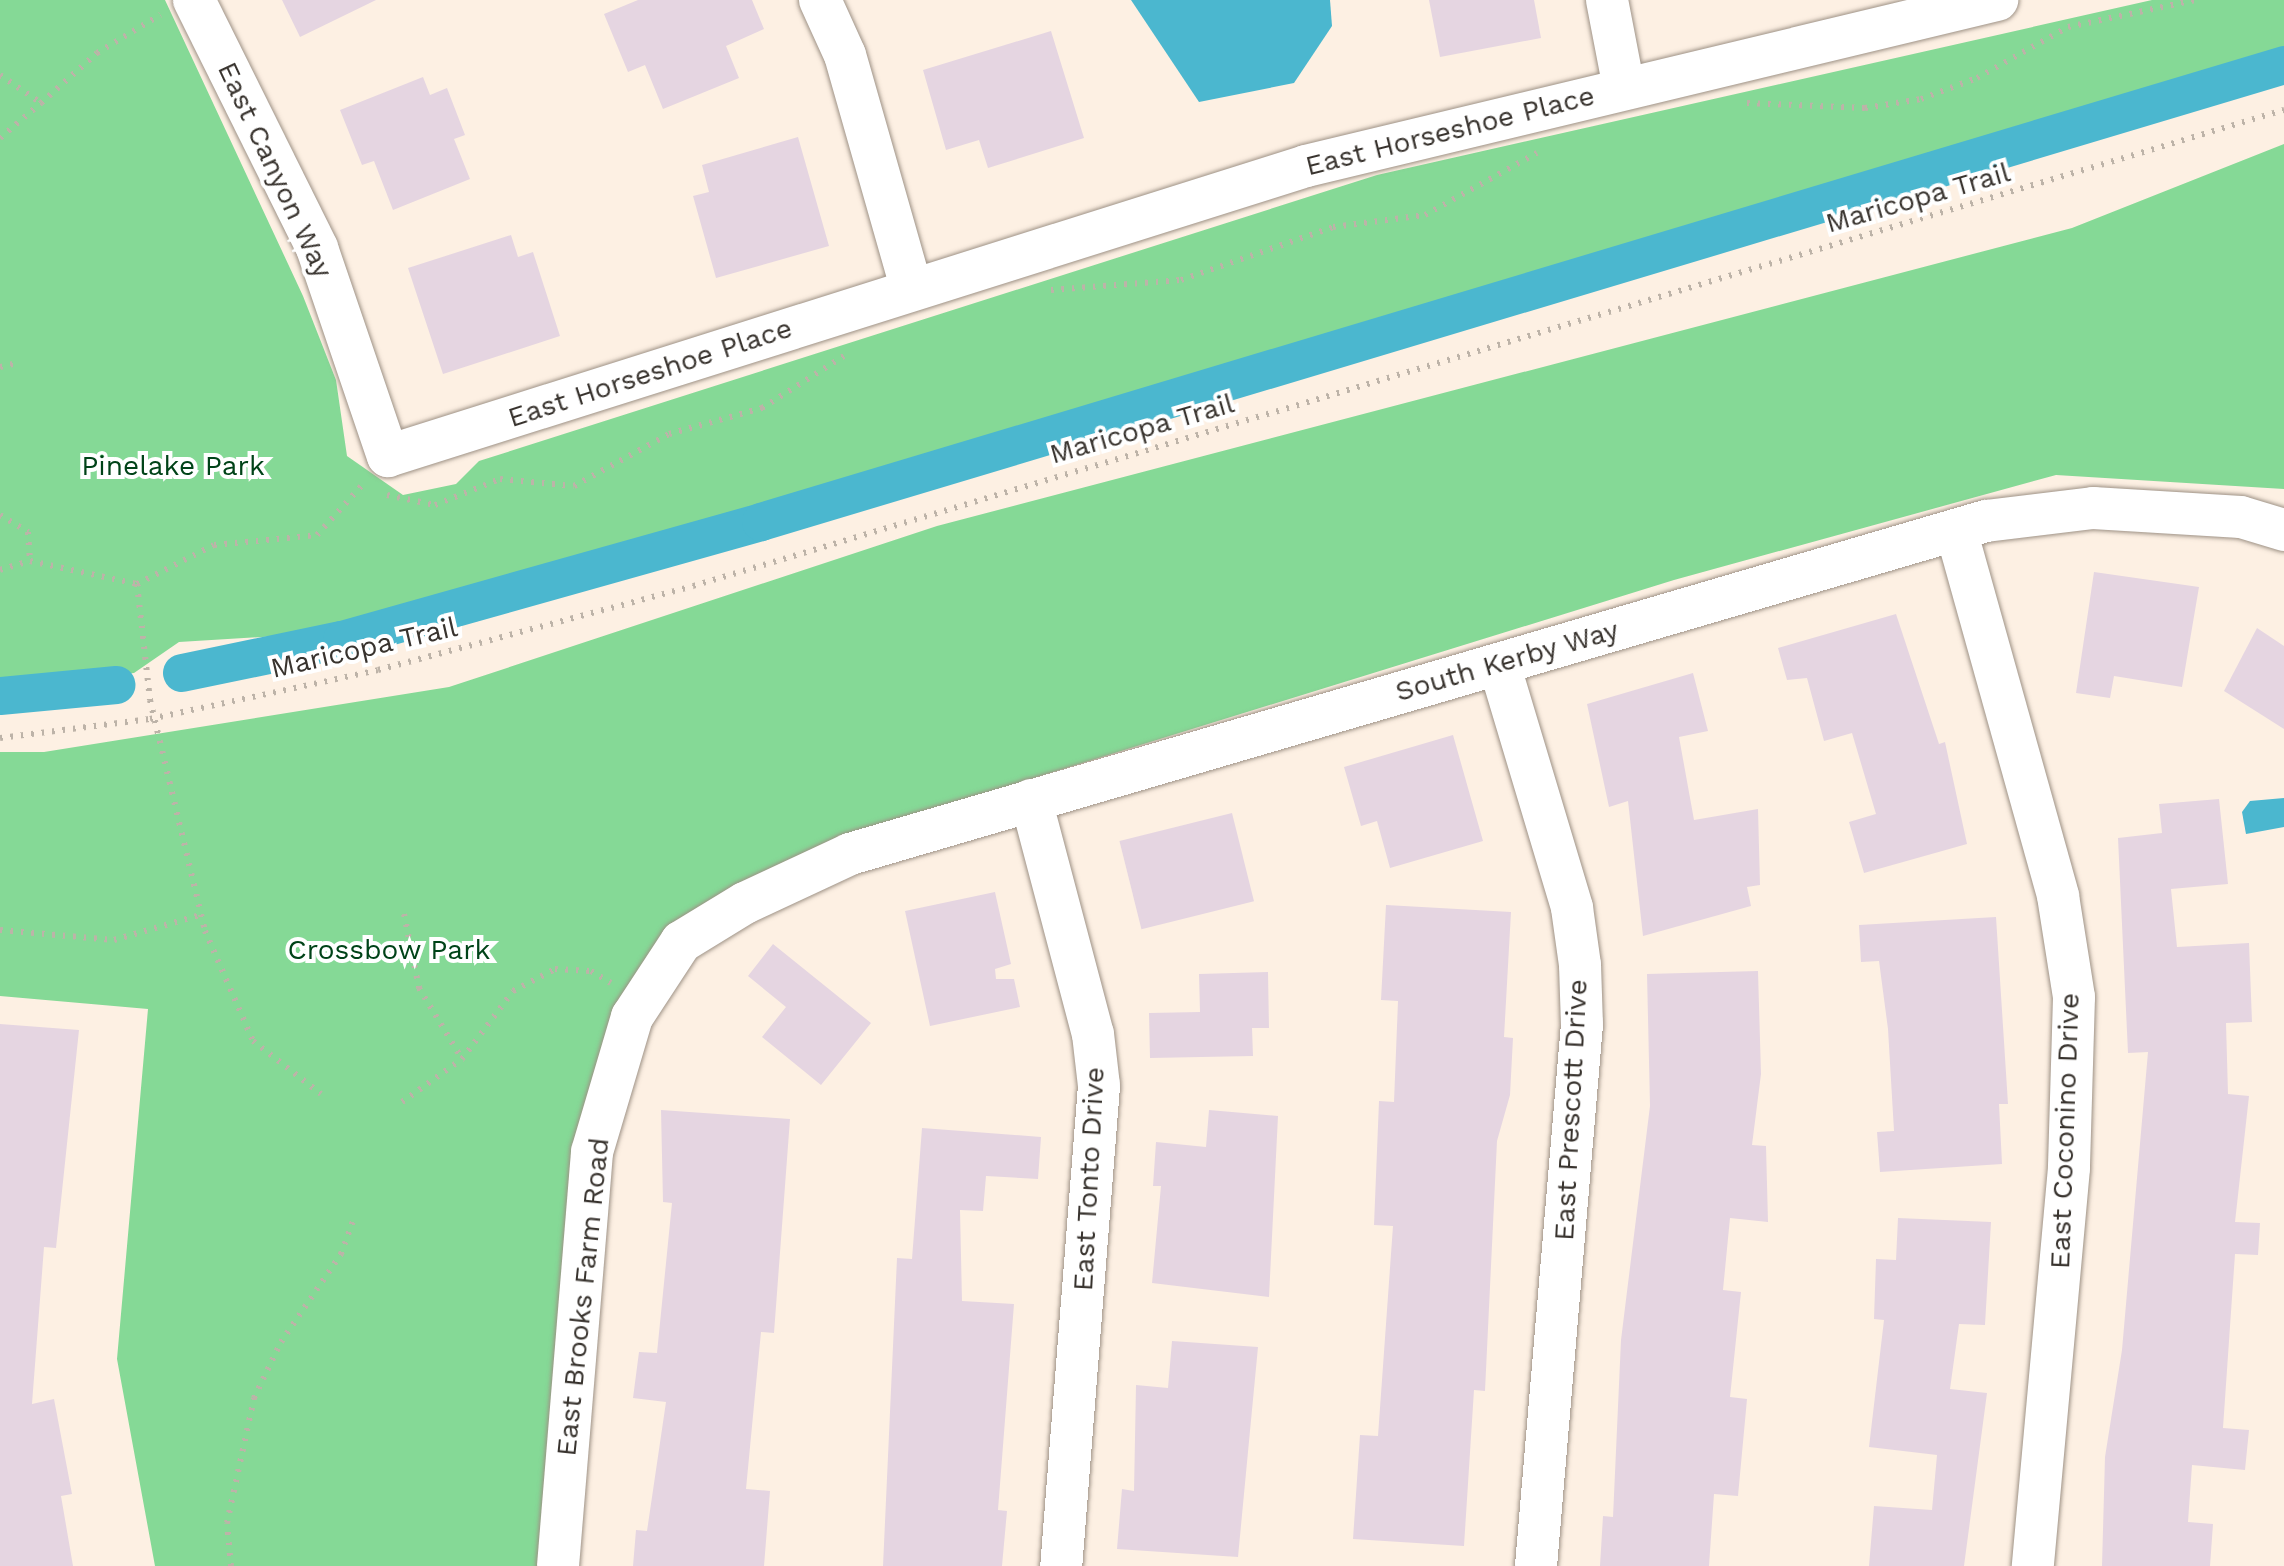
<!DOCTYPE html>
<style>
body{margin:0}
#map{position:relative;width:2284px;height:1566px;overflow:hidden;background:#fdf0e3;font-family:"Work Sans",sans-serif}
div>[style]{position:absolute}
.green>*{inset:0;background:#85d996}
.water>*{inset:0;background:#4bb7cf}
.canal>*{height:38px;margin:-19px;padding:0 19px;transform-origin:19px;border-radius:19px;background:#4bb7cf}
.building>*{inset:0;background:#e5d5e1;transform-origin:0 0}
.path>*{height:6px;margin-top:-3px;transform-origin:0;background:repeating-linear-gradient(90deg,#bdb3a8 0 2.5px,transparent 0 10.5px)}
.roads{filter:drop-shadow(0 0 2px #9e9286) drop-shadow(0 0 2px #9e9286)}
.street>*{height:42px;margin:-21px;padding:0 21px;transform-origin:21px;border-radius:21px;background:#fff}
span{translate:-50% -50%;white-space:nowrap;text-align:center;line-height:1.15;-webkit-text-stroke:8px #fff;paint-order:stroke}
.street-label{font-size:28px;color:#38332e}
.park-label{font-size:28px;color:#004318}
</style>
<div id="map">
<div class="green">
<i style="clip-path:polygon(0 0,165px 0,303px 296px,336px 380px,347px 456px,403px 495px,456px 484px,479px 461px,1377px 175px,2152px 0,2284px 0,2284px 60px,484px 593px,326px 633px,179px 642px,134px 673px,0 689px)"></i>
<i style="clip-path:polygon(2284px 144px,2284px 489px,2056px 475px,1674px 580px,895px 821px,670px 927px,587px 1119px,540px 1566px,155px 1566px,117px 1359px,148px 1009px,0 996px,0 752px,44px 752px,449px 687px,937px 526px,2072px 228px)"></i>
</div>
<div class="water">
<i style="clip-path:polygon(1131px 0,1330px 0,1332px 26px,1294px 83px,1199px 102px)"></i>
<i style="clip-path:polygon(2284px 798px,2284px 827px,2246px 834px,2242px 812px,2250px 801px)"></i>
</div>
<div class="canal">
<i style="left:182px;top:673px;width:163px;rotate:-11.7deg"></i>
<i style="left:342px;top:640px;width:435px;rotate:-15.7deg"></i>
<i style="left:761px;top:522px;width:1590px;rotate:-16.7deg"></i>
<i style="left:0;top:696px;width:117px;rotate:-5.4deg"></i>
</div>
<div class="building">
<i style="clip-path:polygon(282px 0,376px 0,300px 37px)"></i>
<i style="clip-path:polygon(638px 0,752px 0,764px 29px,726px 46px,739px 78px,663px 109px,645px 65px,628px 72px,604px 14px)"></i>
<i style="clip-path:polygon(1429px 0,1534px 0,1541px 38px,1440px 57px)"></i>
<i style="clip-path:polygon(1051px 31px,1084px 138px,988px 168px,979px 140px,946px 150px,923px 70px)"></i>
<i style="clip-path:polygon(423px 77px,430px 95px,447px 88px,465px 135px,454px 139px,470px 179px,393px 210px,374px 161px,362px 165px,340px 110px)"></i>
<i style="clip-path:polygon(798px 137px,829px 246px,716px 278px,693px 196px,709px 192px,702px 165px)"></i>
<i style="clip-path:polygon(511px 235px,518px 257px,533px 252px,560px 336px,443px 374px,408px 268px)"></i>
<i style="clip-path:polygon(2094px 572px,2199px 587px,2182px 687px,2114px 676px,2110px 698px,2076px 693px)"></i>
<i style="clip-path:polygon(1896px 614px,1939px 744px,1945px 742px,1967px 844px,1864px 873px,1849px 822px,1876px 814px,1852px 733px,1824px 741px,1807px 678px,1787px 680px,1778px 648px)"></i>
<i style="clip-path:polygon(2257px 628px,2284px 646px,2284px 729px,2224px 691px)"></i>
<i style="clip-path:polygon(1693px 673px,1708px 731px,1679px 737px,1694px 820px,1758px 809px,1760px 885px,1747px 887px,1751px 906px,1643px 936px,1628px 801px,1609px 807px,1587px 704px)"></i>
<i style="clip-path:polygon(1453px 735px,1483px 841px,1390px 868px,1377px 821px,1361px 826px,1344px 767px)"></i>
<i style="clip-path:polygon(2219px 799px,2228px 884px,2171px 889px,2177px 947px,2249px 943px,2252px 1022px,2226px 1023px,2228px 1094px,2249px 1096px,2235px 1222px,2260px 1223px,2258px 1255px,2235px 1254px,2223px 1428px,2249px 1430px,2245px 1470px,2192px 1465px,2188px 1522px,2213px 1524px,2210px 1566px,2102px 1566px,2105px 1457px,2122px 1350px,2148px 1052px,2128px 1053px,2118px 838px,2162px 833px,2159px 804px)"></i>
<i style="left:1232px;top:813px;width:91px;height:116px;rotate:76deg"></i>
<i style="clip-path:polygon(995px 892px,1011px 964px,995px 969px,996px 979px,1014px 979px,1020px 1007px,930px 1026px,905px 911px)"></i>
<i style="clip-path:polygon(1386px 905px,1511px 912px,1504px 1037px,1513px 1038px,1510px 1095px,1497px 1141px,1485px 1391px,1474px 1390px,1464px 1546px,1353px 1539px,1360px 1435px,1378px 1436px,1393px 1226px,1374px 1225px,1379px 1101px,1394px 1102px,1398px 1001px,1381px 1000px)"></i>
<i style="clip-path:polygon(1996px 917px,2008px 1104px,1999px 1104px,2002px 1164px,1880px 1172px,1877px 1132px,1894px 1131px,1888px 1029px,1879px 961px,1861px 962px,1859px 925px)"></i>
<i style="clip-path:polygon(773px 944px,871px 1023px,821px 1085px,762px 1037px,786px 1007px,748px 976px)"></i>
<i style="clip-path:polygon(1758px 971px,1761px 1074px,1752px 1145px,1766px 1146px,1768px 1222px,1730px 1218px,1723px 1290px,1741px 1292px,1730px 1397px,1747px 1399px,1738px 1496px,1714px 1494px,1709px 1566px,1600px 1566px,1603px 1516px,1613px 1517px,1621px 1340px,1650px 1106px,1647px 974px)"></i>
<i style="clip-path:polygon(1268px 972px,1269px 1028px,1252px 1028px,1253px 1056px,1150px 1058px,1149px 1013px,1200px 1012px,1199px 974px)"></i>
<i style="clip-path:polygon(0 1024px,79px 1030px,56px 1248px,44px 1247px,32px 1404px,54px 1399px,72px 1494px,61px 1496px,73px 1566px,0 1566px)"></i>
<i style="clip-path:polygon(661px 1110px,790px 1119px,774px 1333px,761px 1332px,746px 1489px,770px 1491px,764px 1566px,633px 1566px,636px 1530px,647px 1531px,666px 1402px,633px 1398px,639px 1352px,657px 1353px,672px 1203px,663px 1202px)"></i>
<i style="clip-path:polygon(1209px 1110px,1278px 1116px,1269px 1297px,1152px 1283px,1161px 1186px,1153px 1186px,1156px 1142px,1206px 1147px)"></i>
<i style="clip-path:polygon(922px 1128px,1041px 1137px,1038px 1179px,986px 1176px,983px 1211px,960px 1210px,962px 1301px,1014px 1304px,998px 1510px,1007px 1511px,1002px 1566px,883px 1566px,897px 1258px,912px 1259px)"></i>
<i style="clip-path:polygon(1898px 1218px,1991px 1222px,1985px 1325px,1959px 1324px,1950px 1389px,1987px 1393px,1964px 1566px,1869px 1566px,1874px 1506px,1932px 1510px,1937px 1455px,1869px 1447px,1884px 1320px,1874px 1319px,1876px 1259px,1896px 1260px)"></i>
<i style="clip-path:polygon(1172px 1341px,1258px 1347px,1238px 1557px,1117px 1549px,1122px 1489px,1134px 1491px,1136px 1385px,1168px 1388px)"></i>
</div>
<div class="path">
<i style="left:0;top:75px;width:50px;rotate:34.3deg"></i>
<i style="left:41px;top:103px;width:75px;rotate:-41.8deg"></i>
<i style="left:97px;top:53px;width:74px;rotate:-31.1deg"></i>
<i style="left:1747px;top:103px;width:118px;rotate:2.4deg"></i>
<i style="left:1865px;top:108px;width:57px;rotate:-9.1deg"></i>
<i style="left:1921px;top:99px;width:60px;rotate:-20.6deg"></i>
<i style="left:1977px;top:78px;width:104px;rotate:-29.3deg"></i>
<i style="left:2068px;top:27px;width:130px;rotate:-12deg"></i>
<i style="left:0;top:138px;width:54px;rotate:-40.5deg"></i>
<i style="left:1051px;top:290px;width:130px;rotate:-4.4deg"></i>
<i style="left:1181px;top:280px;width:161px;rotate:-19.2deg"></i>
<i style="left:1333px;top:227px;width:93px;rotate:-7.4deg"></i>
<i style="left:1425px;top:215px;width:128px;rotate:-29deg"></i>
<i style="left:0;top:367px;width:18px;rotate:-13deg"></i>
<i style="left:387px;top:495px;width:49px;rotate:11.8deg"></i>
<i style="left:435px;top:505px;width:70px;rotate:-21.8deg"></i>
<i style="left:500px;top:479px;width:74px;rotate:5.4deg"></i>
<i style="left:574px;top:486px;width:108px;rotate:-28.7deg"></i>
<i style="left:669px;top:434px;width:97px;rotate:-15.6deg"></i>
<i style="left:762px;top:408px;width:97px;rotate:-32.4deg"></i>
<i style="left:0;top:515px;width:33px;rotate:31deg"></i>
<i style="left:28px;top:532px;width:29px;rotate:86deg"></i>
<i style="left:30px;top:561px;width:109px;rotate:12.1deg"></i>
<i style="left:137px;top:584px;width:86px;rotate:-26.9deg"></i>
<i style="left:214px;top:545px;width:103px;rotate:-5.5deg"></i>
<i style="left:317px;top:535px;width:70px;rotate:-47.9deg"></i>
<i style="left:0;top:570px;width:31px;rotate:-17deg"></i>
<i style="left:137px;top:584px;width:117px;rotate:83.6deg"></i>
<i style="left:150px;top:700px;width:237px;rotate:76.6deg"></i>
<i style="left:205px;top:931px;width:120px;rotate:66.4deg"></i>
<i style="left:253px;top:1041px;width:86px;rotate:37.9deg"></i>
<i style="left:0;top:738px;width:151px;rotate:-7.2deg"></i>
<i style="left:150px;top:719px;width:233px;rotate:-12.1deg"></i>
<i style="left:378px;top:670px;width:326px;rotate:-14.9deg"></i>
<i style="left:693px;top:586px;width:1661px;rotate:-16.66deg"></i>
<i style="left:404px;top:914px;width:76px;rotate:78.5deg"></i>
<i style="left:419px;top:988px;width:83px;rotate:58.8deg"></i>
<i style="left:0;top:930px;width:114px;rotate:5deg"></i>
<i style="left:114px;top:940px;width:90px;rotate:-16.2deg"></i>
<i style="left:402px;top:1102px;width:74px;rotate:-35.6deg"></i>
<i style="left:462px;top:1059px;width:85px;rotate:-53.1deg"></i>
<i style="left:513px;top:991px;width:47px;rotate:-27.6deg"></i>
<i style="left:555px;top:969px;width:36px;rotate:3deg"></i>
<i style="left:591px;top:971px;width:23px;rotate:31deg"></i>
<i style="left:231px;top:1566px;width:43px;rotate:-95.3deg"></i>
<i style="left:227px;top:1523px;width:128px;rotate:-77.8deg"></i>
<i style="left:254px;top:1398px;width:62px;rotate:-64.3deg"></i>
<i style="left:281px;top:1342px;width:107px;rotate:-55.7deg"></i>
<i style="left:341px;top:1254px;width:38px;rotate:-70deg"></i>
</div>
<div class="roads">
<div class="street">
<i style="left:194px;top:0;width:277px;rotate:63.6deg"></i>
<i style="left:317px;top:248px;width:220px;rotate:71.2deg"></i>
<i style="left:388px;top:456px;width:963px;rotate:-17.53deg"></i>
<i style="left:1306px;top:166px;width:711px;rotate:-13.51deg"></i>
<i style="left:820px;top:0;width:60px;rotate:65.6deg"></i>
<i style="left:845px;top:55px;width:244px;rotate:74.1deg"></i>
<i style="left:1607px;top:0;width:90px;rotate:79.1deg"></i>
<i style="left:1956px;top:530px;width:380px;rotate:74.4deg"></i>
<i style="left:2058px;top:896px;width:102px;rotate:81deg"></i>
<i style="left:2074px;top:997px;width:171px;rotate:91.7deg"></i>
<i style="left:2069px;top:1168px;width:400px;rotate:95.2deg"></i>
<i style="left:1499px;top:664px;width:255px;rotate:73.3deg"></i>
<i style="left:1572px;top:908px;width:58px;rotate:82deg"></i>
<i style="left:1580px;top:965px;width:59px;rotate:88.1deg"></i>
<i style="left:1582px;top:1024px;width:544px;rotate:94.85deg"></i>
<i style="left:1031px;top:800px;width:242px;rotate:75.2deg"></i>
<i style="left:1093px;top:1034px;width:52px;rotate:83.4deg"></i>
<i style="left:1099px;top:1086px;width:482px;rotate:94.5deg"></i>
<i style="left:558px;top:1566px;width:415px;rotate:-85.3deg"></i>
<i style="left:592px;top:1152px;width:141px;rotate:-73.5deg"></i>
<i style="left:632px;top:1017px;width:90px;rotate:-56.8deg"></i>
<i style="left:681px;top:942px;width:75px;rotate:-31.4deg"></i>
<i style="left:745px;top:903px;width:116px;rotate:-25deg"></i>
<i style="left:850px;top:854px;width:1184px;rotate:-16.34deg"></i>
<i style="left:1986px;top:521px;width:108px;rotate:-6.9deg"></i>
<i style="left:2093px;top:508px;width:148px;rotate:3.5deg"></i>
<i style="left:2241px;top:517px;width:45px;rotate:16.8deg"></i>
</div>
</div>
<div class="street-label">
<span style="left:1450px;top:131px;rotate:-14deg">East Horseshoe Place</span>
<span style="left:275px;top:170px;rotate:65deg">East Canyon Way</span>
<span style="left:1918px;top:198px;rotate:-16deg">Maricopa Trail</span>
<span style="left:650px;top:373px;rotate:-18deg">East Horseshoe Place</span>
<span style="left:1142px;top:429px;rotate:-16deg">Maricopa Trail</span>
<span style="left:364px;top:648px;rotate:-13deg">Maricopa Trail</span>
<span style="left:1507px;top:661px;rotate:-16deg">South Kerby Way</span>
<span style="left:1571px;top:1110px;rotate:-87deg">East Prescott Drive</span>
<span style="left:2065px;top:1131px;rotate:-88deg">East Coconino Drive</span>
<span style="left:1089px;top:1179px;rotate:-87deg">East Tonto Drive</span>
<span style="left:583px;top:1297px;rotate:-84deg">East Brooks Farm Road</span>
</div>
<div class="park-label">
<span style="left:173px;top:466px">Pinelake Park</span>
<span style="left:389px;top:950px">Crossbow Park</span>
</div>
</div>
